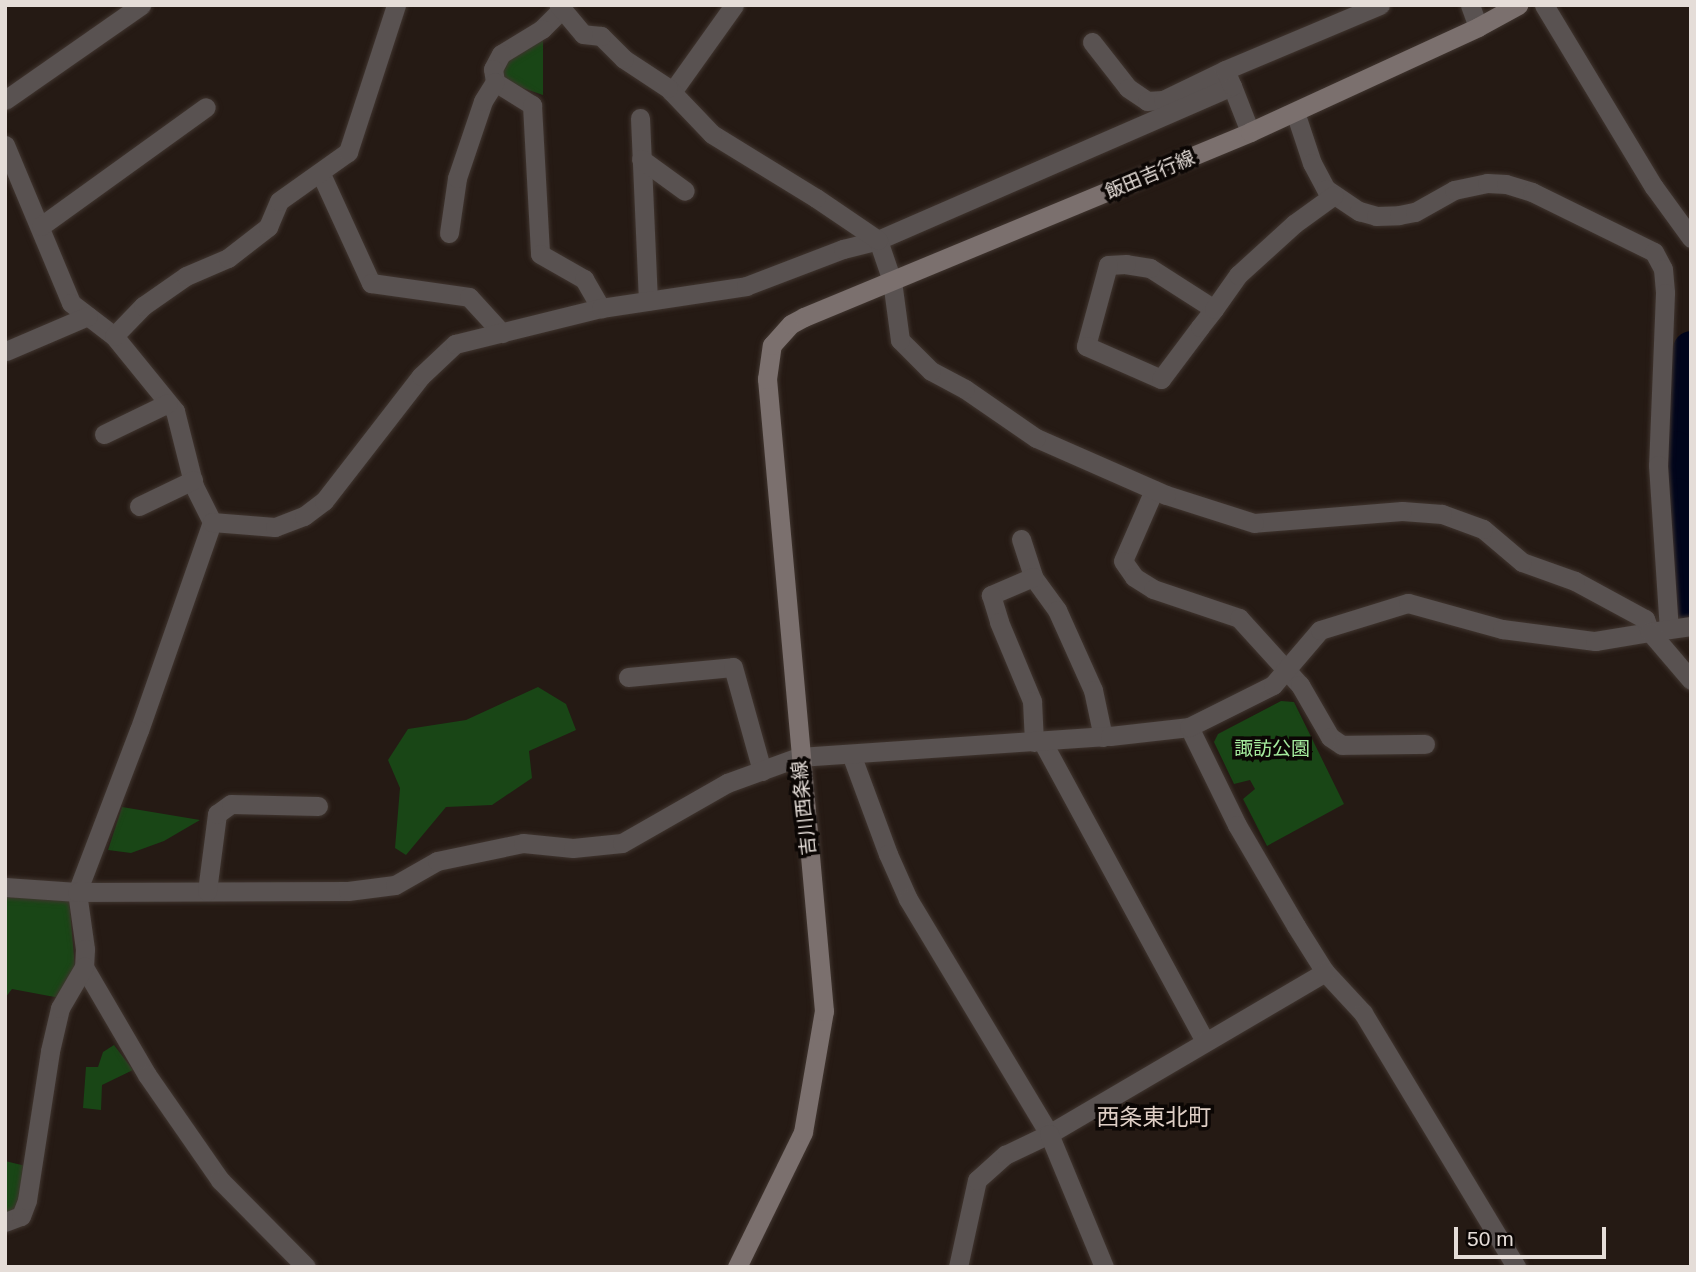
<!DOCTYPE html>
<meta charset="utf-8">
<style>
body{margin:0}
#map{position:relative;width:1696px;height:1272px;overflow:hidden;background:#251a14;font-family:Helvetica,"Noto Sans JP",sans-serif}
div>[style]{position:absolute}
.green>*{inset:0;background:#194616}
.river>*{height:37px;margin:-18.5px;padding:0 18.5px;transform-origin:18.5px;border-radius:18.5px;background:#00051b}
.roads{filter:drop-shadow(0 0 2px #40352f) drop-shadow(0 0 2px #40352f)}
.minor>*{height:19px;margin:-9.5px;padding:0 9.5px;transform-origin:9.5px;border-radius:9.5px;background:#595251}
.tertiary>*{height:19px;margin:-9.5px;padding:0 9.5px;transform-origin:9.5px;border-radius:9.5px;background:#595251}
.secondary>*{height:19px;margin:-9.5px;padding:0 9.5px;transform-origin:9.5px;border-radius:9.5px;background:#7b706e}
span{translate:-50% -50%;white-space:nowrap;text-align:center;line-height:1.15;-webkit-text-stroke:7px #0b0604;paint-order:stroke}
.street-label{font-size:19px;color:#e5ddd8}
.park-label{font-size:19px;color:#a4ea9d}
.quarter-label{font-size:23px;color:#dfcfc6}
.frame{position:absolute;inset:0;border:7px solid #e5ddd8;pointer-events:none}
.scale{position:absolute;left:1454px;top:1227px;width:152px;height:32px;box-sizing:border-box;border:4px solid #e5ddd8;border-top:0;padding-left:9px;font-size:21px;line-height:24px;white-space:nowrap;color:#e5ddd8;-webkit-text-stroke:5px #0b0604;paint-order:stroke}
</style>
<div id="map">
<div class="green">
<i style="clip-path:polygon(543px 40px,543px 95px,505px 82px,501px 68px,512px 56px)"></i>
<i style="clip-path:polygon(538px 687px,566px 704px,576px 730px,529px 751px,532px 778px,492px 805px,446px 807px,406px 855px,395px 848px,400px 788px,388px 760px,408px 729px,466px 720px)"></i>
<i style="clip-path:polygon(1281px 701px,1294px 702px,1344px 804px,1267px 846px,1243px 799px,1255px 789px,1250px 780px,1234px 784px,1214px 742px,1218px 734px)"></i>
<i style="clip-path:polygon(122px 807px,200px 820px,164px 841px,131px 853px,108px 850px)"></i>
<i style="clip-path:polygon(5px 893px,69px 899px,75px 967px,60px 998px,12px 989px,5px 998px)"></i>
<i style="clip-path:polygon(114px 1045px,133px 1070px,102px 1085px,101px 1110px,83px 1108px,86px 1067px,98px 1067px,103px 1052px)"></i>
<i style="clip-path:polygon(5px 1161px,30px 1167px,17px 1215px,5px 1216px)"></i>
</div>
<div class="river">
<i style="left:1691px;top:349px;width:101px;rotate:99.1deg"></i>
<i style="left:1675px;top:449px;width:47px;rotate:90deg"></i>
<i style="left:1675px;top:496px;width:116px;rotate:82.1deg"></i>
</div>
<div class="roads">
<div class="minor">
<i style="left:1470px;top:5px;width:23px;rotate:70deg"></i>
<i style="left:561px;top:10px;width:27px;rotate:135deg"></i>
<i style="left:542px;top:29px;width:48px;rotate:148.6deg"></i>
<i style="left:501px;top:54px;width:17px;rotate:118deg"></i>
<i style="left:493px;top:69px;width:13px;rotate:81deg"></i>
<i style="left:495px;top:82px;width:44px;rotate:31.9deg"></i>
<i style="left:532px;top:105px;width:149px;rotate:86.9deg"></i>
<i style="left:540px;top:254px;width:51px;rotate:29.6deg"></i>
<i style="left:584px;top:279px;width:34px;rotate:60deg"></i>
<i style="left:1092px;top:42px;width:58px;rotate:52deg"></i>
<i style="left:1128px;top:88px;width:23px;rotate:34deg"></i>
<i style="left:1147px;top:101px;width:16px;rotate:-4deg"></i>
<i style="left:1163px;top:100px;width:69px;rotate:-25.8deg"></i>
<i style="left:1232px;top:86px;width:49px;rotate:68.6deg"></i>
<i style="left:672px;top:92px;width:107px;rotate:-54.5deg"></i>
<i style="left:5px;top:100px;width:166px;rotate:-34.9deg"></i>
<i style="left:1295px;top:112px;width:54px;rotate:71.6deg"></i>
<i style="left:1312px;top:163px;width:30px;rotate:62deg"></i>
<i style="left:1326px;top:189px;width:40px;rotate:34deg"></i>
<i style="left:1359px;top:211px;width:18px;rotate:16deg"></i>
<i style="left:1376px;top:216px;width:23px;rotate:-2deg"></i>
<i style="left:1399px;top:215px;width:16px;rotate:-11deg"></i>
<i style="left:1415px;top:212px;width:45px;rotate:-29.4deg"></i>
<i style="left:1454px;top:190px;width:34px;rotate:-12deg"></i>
<i style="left:1487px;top:183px;width:19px;rotate:3deg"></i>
<i style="left:1506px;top:184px;width:27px;rotate:17deg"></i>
<i style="left:1532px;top:192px;width:136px;rotate:26.2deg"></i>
<i style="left:1654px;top:252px;width:19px;rotate:62deg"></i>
<i style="left:1663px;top:269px;width:24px;rotate:85deg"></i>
<i style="left:1665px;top:293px;width:172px;rotate:92.3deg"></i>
<i style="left:1658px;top:465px;width:164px;rotate:86.2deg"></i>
<i style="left:640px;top:118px;width:183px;rotate:87.5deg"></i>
<i style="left:5px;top:145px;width:171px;rotate:67.3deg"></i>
<i style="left:71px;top:303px;width:54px;rotate:37.5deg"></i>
<i style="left:114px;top:336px;width:97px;rotate:50.9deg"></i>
<i style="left:175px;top:411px;width:77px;rotate:75.8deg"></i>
<i style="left:194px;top:486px;width:40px;rotate:63.4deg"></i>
<i style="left:212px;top:522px;width:220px;rotate:109.3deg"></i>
<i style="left:139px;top:730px;width:173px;rotate:110.9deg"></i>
<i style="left:77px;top:892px;width:58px;rotate:82deg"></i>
<i style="left:85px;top:949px;width:18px;rotate:93deg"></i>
<i style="left:84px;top:967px;width:125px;rotate:59.7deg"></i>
<i style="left:147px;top:1075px;width:128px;rotate:55.2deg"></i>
<i style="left:220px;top:1180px;width:122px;rotate:45.3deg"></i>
<i style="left:641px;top:159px;width:54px;rotate:36deg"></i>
<i style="left:321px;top:174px;width:120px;rotate:65.4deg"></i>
<i style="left:371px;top:283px;width:99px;rotate:8.1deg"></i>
<i style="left:469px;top:297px;width:49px;rotate:47.5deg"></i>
<i style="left:41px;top:226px;width:203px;rotate:-35.8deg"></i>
<i style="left:449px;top:233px;width:56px;rotate:-81.7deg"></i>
<i style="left:457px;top:178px;width:81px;rotate:-71.3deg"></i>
<i style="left:483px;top:101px;width:22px;rotate:-58deg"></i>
<i style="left:1214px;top:309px;width:76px;rotate:-147.4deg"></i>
<i style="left:1150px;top:268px;width:24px;rotate:-171deg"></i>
<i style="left:1126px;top:264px;width:18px;rotate:177deg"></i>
<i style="left:1108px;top:265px;width:84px;rotate:105.2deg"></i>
<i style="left:1086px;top:346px;width:82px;rotate:23.7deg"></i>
<i style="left:1161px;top:379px;width:65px;rotate:-53.1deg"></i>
<i style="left:1200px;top:327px;width:23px;rotate:-52deg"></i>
<i style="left:1214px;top:309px;width:42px;rotate:-54.8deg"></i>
<i style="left:1238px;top:275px;width:76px;rotate:-42.3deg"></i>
<i style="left:1294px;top:224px;width:49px;rotate:-35.9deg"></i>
<i style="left:114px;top:336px;width:42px;rotate:-46deg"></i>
<i style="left:143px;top:306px;width:52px;rotate:-34.9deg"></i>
<i style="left:186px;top:276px;width:46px;rotate:-23.2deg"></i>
<i style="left:228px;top:258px;width:51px;rotate:-37.8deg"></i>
<i style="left:268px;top:227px;width:28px;rotate:-67deg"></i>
<i style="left:279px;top:201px;width:85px;rotate:-35.4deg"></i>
<i style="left:348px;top:152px;width:155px;rotate:-71.9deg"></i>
<i style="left:6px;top:351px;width:89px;rotate:-23.1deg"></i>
<i style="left:104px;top:434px;width:71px;rotate:-25.8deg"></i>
<i style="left:1154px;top:490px;width:77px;rotate:113.6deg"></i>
<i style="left:1123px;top:561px;width:19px;rotate:55deg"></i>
<i style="left:1134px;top:577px;width:22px;rotate:32deg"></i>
<i style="left:1153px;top:589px;width:91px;rotate:18.6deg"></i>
<i style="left:1239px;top:618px;width:91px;rotate:47.7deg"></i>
<i style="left:1300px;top:685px;width:60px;rotate:60deg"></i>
<i style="left:1330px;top:737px;width:14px;rotate:34deg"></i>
<i style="left:1342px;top:745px;width:83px;rotate:-0.7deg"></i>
<i style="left:139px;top:506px;width:60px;rotate:-25.7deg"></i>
<i style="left:212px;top:522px;width:63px;rotate:4.5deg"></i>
<i style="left:275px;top:527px;width:31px;rotate:-21deg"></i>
<i style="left:304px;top:516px;width:25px;rotate:-37deg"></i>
<i style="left:324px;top:501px;width:158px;rotate:-52.2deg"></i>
<i style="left:421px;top:376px;width:47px;rotate:-43.3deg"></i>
<i style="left:455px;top:344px;width:150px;rotate:-13.9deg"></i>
<i style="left:601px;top:308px;width:147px;rotate:-8.6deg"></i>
<i style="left:746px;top:286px;width:104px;rotate:-20.9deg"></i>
<i style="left:843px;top:249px;width:36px;rotate:-14deg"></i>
<i style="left:878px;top:240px;width:386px;rotate:-23.5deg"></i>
<i style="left:1232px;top:86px;width:17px;rotate:-114deg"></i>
<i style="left:1225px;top:70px;width:168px;rotate:-22.8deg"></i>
<i style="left:1021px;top:539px;width:40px;rotate:72deg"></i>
<i style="left:1033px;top:577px;width:41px;rotate:54deg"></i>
<i style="left:1057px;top:610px;width:88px;rotate:65.8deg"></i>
<i style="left:1093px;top:690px;width:48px;rotate:78deg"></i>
<i style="left:1033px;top:577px;width:46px;rotate:156.8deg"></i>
<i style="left:991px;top:595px;width:28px;rotate:73deg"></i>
<i style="left:999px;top:622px;width:86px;rotate:67.3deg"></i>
<i style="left:1032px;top:701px;width:41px;rotate:87.2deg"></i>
<i style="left:628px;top:677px;width:105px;rotate:-5.4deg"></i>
<i style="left:733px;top:667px;width:108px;rotate:74.4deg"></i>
<i style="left:1189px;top:727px;width:109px;rotate:63.9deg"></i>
<i style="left:1237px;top:825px;width:117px;rotate:59.7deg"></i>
<i style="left:1296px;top:926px;width:54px;rotate:57.8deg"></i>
<i style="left:1325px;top:972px;width:56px;rotate:47.2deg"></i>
<i style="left:1363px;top:1013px;width:297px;rotate:58.9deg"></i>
<i style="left:1042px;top:741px;width:341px;rotate:61.5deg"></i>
<i style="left:851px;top:754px;width:107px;rotate:69.7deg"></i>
<i style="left:888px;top:854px;width:49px;rotate:66deg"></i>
<i style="left:908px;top:899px;width:274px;rotate:59deg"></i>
<i style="left:1049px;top:1134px;width:320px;rotate:-30.4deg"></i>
<i style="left:5px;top:887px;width:72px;rotate:4deg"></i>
<i style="left:77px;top:892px;width:271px;rotate:-0.2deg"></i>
<i style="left:348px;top:891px;width:47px;rotate:-7.3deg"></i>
<i style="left:395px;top:885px;width:48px;rotate:-29.7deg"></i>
<i style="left:437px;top:861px;width:88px;rotate:-11.8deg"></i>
<i style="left:523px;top:843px;width:50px;rotate:5.7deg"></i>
<i style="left:573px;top:848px;width:49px;rotate:-5.8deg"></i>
<i style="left:622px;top:843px;width:121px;rotate:-29.7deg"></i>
<i style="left:727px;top:783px;width:77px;rotate:-19.9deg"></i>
<i style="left:799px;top:757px;width:312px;rotate:-3.9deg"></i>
<i style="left:1110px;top:736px;width:80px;rotate:-6.5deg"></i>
<i style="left:1189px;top:727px;width:94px;rotate:-26.6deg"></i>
<i style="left:1273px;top:685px;width:72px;rotate:-49.5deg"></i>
<i style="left:1320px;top:630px;width:92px;rotate:-17.1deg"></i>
<i style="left:1408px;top:603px;width:98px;rotate:15.5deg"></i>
<i style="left:1502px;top:629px;width:94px;rotate:7.4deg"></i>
<i style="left:1595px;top:641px;width:56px;rotate:-9.3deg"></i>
<i style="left:1650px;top:632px;width:14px;rotate:-111deg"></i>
<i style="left:1645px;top:619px;width:80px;rotate:-151.5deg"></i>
<i style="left:1575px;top:581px;width:56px;rotate:-160.3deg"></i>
<i style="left:1522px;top:562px;width:51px;rotate:-139.8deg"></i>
<i style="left:1483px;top:529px;width:44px;rotate:-159.9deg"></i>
<i style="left:1442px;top:514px;width:40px;rotate:-175.7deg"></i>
<i style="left:1402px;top:511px;width:148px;rotate:175.4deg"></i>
<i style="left:1254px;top:523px;width:92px;rotate:-162.3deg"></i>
<i style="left:1166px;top:495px;width:142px;rotate:-156.3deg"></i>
<i style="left:1036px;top:438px;width:86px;rotate:-145.4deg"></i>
<i style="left:965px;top:389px;width:38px;rotate:-152deg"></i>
<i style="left:931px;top:371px;width:44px;rotate:-135deg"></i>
<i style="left:900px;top:340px;width:60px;rotate:-97.7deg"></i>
<i style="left:892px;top:281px;width:43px;rotate:-108.9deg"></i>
<i style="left:878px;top:240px;width:75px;rotate:-145.9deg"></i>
<i style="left:816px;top:198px;width:122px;rotate:-148.4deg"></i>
<i style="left:712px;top:134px;width:64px;rotate:-133.7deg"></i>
<i style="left:668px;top:88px;width:53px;rotate:-146.6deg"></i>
<i style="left:624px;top:59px;width:33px;rotate:-135deg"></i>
<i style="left:601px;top:36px;width:18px;rotate:-174deg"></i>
<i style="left:583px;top:34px;width:38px;rotate:-130deg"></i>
<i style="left:207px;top:891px;width:78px;rotate:-82.6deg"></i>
<i style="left:217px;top:814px;width:17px;rotate:-36deg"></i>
<i style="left:231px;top:804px;width:87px;rotate:1.3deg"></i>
<i style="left:5px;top:1222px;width:17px;rotate:-21deg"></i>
<i style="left:21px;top:1216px;width:17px;rotate:-69deg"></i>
<i style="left:27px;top:1200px;width:151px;rotate:-81.2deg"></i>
<i style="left:50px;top:1051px;width:44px;rotate:-76.9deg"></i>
<i style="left:60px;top:1008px;width:48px;rotate:-59.7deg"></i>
<i style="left:958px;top:1267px;width:89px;rotate:-77.7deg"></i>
<i style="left:977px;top:1180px;width:38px;rotate:-42deg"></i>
<i style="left:1005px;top:1155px;width:49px;rotate:-25.5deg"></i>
<i style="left:1049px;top:1134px;width:144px;rotate:67.5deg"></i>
</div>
<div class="tertiary">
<i style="left:1544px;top:5px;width:213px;rotate:58.9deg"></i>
<i style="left:1654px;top:187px;width:63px;rotate:54deg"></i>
<i style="left:1691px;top:626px;width:41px;rotate:171.7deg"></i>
<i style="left:1650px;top:632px;width:63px;rotate:49.5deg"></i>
</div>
<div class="secondary">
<i style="left:737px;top:1267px;width:150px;rotate:-63.9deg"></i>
<i style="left:803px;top:1132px;width:123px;rotate:-80.2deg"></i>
<i style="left:824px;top:1011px;width:635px;rotate:-95.15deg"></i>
<i style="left:767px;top:379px;width:34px;rotate:-82deg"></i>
<i style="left:772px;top:345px;width:28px;rotate:-48deg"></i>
<i style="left:791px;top:324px;width:15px;rotate:-28deg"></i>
<i style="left:804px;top:317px;width:483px;rotate:-22.5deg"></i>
<i style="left:1250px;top:132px;width:251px;rotate:-24.7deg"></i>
<i style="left:1478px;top:27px;width:46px;rotate:-28.8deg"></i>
</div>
</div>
<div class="street-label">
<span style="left:1150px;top:175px;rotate:-23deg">飯田吉行線</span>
<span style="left:804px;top:808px;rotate:-96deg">吉川西条線</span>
</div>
<div class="park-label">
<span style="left:1272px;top:749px">諏訪公園</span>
</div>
<div class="quarter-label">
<span style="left:1154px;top:1117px">西条東北町</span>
</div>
<div class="frame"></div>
<div class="scale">50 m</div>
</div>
